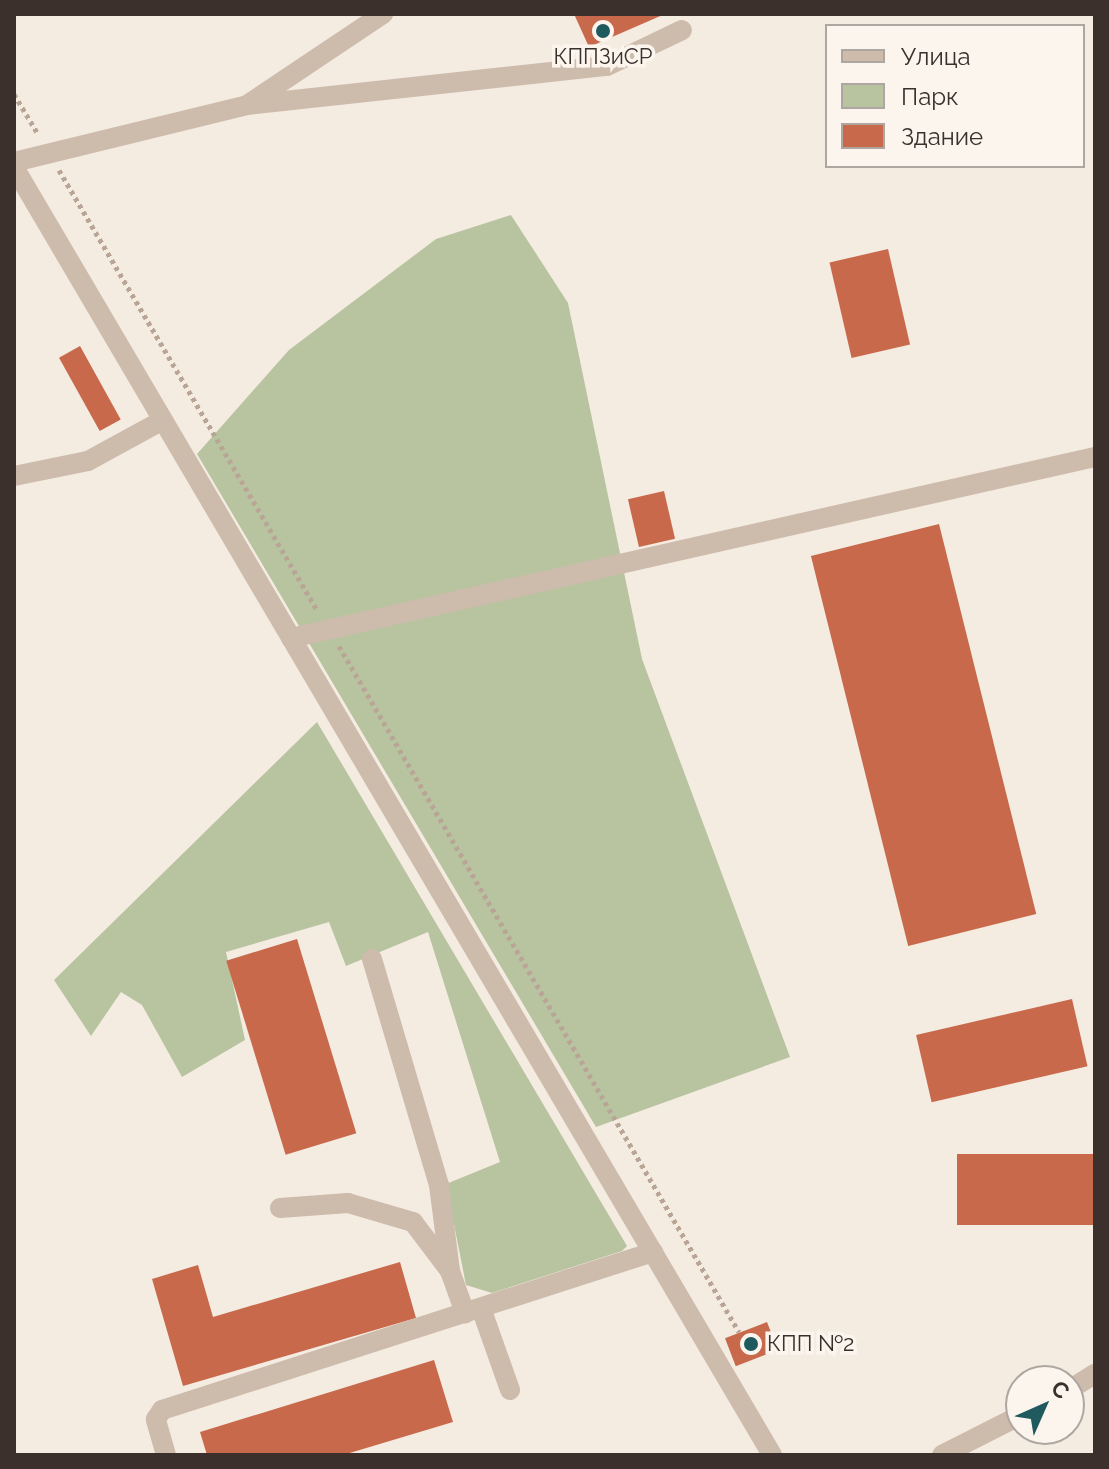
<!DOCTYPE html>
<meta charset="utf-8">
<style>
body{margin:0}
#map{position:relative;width:1109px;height:1469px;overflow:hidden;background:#f4ebe1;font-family:Raleway,sans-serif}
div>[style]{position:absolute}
.green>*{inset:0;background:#b8c4a0}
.building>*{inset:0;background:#c8694b;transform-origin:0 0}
.path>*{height:5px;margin-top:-2.5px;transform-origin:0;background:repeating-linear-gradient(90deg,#b9a596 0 4px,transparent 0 8px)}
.minor>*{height:20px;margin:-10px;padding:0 10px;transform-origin:10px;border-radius:10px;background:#cdbbac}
.dots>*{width:22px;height:22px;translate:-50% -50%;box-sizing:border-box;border:4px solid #fbf5ee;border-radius:50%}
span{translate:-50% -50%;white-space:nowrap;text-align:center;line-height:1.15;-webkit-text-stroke:7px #fbf5ee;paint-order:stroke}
.poi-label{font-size:22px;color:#3b302b}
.left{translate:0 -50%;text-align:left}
.frame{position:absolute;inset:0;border:16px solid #3b302b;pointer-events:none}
.legend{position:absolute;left:825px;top:24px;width:260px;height:144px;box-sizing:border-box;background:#fbf5ee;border:2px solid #aea6a0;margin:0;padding:10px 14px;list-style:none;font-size:24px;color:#3b302b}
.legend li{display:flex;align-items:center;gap:16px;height:40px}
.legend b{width:40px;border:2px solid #aea6a0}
.north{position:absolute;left:1005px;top:1365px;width:80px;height:80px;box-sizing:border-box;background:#fbf5ee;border:2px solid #aea6a0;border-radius:50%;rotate:45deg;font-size:22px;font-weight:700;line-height:32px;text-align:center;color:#3b302b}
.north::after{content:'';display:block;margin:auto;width:28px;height:36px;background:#1f5a5e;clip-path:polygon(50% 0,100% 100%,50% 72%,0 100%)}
</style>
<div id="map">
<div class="green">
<i style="clip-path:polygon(511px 215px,568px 303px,642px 659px,790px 1057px,596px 1127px,197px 454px,289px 350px,436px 239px)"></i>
<i style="clip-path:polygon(317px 722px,627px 1246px,622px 1251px,492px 1293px,466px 1285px,446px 1184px,500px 1162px,428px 932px,346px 966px,329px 922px,226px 952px,245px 1040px,182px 1077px,142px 1005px,121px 992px,91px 1036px,54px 980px)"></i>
</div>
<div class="building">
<i style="clip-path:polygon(574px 14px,665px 14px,589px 47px)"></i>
<i style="left:888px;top:249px;width:98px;height:60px;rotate:77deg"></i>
<i style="left:80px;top:346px;width:84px;height:24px;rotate:61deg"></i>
<i style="left:664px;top:491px;width:49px;height:37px;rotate:77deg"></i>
<i style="left:939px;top:524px;width:402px;height:132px;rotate:76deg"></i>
<i style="left:297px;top:939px;width:203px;height:74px;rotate:73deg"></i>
<i style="left:1072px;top:999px;width:69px;height:160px;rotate:77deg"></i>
<i style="left:1095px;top:1154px;width:71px;height:138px;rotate:90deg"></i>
<i style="clip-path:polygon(400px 1262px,416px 1318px,183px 1386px,152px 1279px,198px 1265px,213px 1317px)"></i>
<i style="left:767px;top:1322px;width:30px;height:45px;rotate:69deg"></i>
<i style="clip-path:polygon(434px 1360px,453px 1422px,343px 1455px,207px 1455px,200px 1432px)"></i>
</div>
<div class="path">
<i style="left:14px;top:94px;width:47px;rotate:59deg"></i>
<i style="left:59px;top:170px;width:510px;rotate:59.61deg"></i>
<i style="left:339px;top:646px;width:794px;rotate:59.75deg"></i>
</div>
<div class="minor">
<i style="left:247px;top:105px;width:362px;rotate:-6.2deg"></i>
<i style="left:607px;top:66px;width:83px;rotate:-25.6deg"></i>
<i style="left:14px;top:162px;width:240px;rotate:-13.7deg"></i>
<i style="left:247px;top:105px;width:164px;rotate:-33.8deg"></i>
<i style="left:14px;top:167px;width:1494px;rotate:59.52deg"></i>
<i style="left:14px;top:476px;width:76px;rotate:-11.5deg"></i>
<i style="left:88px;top:461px;width:85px;rotate:-28.7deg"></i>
<i style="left:291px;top:638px;width:824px;rotate:-12.69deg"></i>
<i style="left:372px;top:959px;width:236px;rotate:73.5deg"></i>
<i style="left:439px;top:1185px;width:87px;rotate:82.7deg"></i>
<i style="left:280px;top:1208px;width:68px;rotate:-4.2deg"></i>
<i style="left:348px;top:1203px;width:68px;rotate:16.3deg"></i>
<i style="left:413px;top:1222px;width:61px;rotate:52.9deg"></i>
<i style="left:450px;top:1271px;width:45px;rotate:70.3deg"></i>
<i style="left:481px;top:1308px;width:87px;rotate:70.5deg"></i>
<i style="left:1069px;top:1390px;width:31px;rotate:-32deg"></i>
<i style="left:166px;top:1455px;width:37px;rotate:-106deg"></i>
<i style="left:156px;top:1419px;width:11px;rotate:-56deg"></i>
<i style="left:162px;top:1410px;width:516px;rotate:-17.84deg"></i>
<i style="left:942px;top:1455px;width:89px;rotate:-26.9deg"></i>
</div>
<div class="dots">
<i style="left:603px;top:31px;background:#1f5a5e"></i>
<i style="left:751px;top:1344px;background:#1f5a5e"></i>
</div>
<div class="poi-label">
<span style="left:603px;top:57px">КППЗиСР</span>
<span class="left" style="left:767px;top:1344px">КПП №2</span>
</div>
<div class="frame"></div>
<ul class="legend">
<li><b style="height:10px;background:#cdbbac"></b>Улица</li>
<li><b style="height:22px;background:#b8c4a0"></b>Парк</li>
<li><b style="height:22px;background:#c8694b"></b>Здание</li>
</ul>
<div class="north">С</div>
</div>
